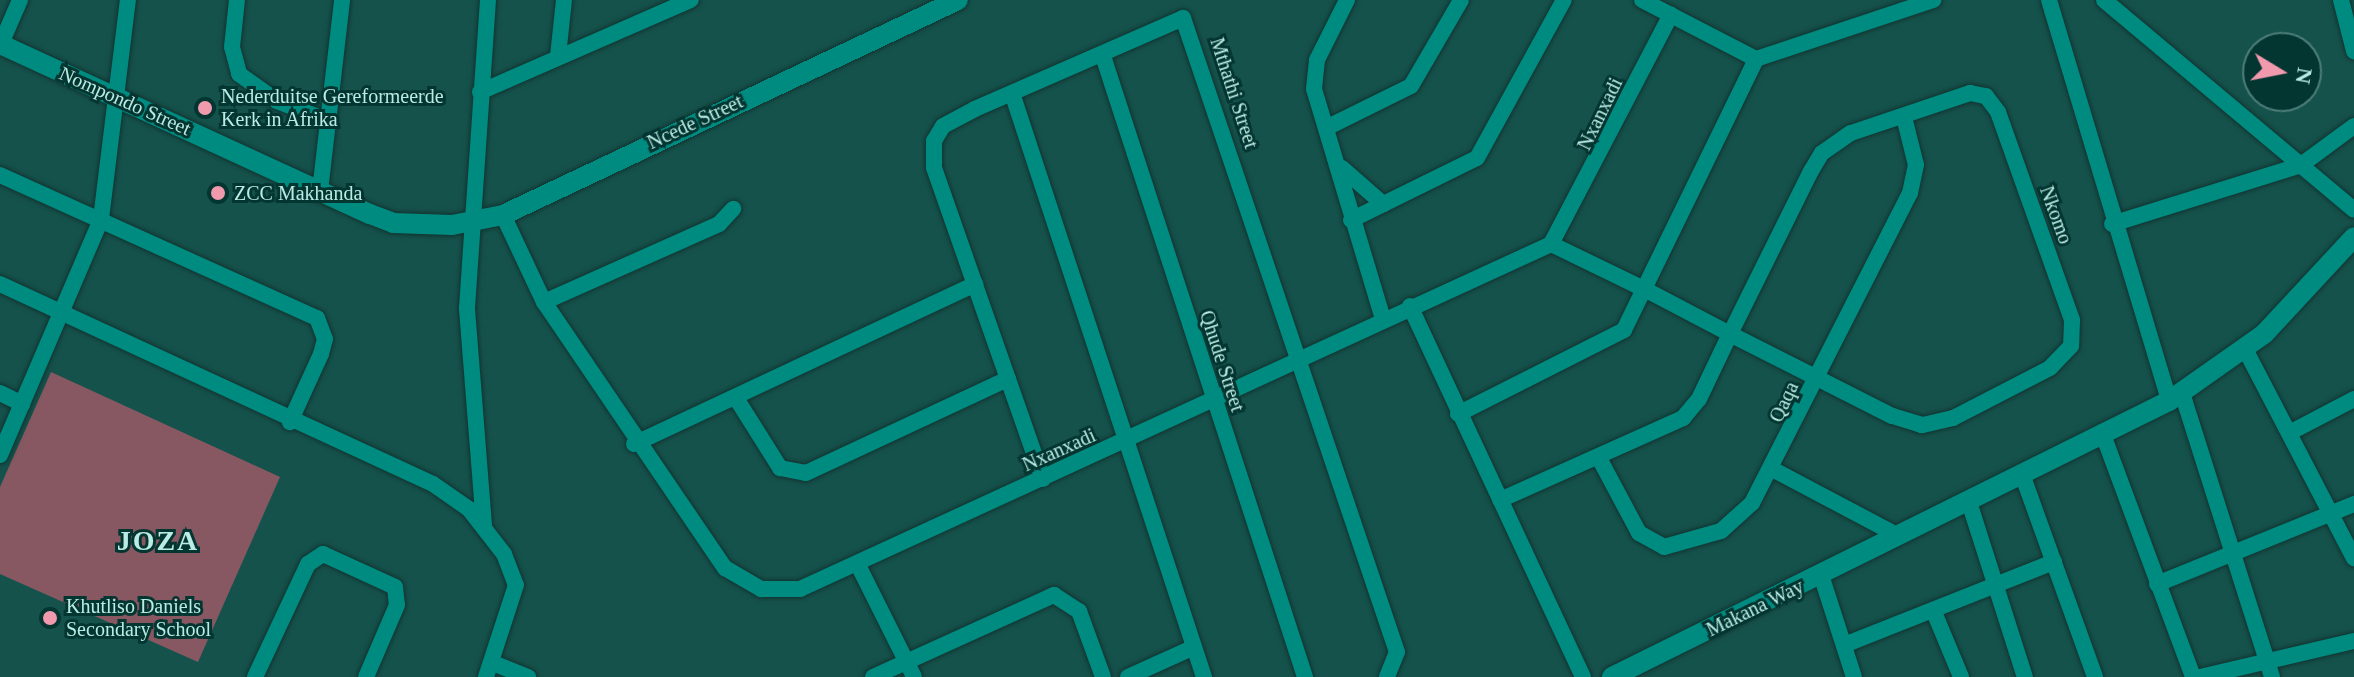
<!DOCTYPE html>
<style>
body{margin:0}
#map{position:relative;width:2354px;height:677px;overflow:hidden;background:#16524c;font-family:Georgia,serif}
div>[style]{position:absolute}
.green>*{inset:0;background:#885862}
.roads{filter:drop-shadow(0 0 2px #113430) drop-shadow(0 0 2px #113430)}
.minor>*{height:16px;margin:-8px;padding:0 8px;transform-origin:8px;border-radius:8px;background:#008b81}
.tertiary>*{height:20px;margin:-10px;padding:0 10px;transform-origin:10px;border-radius:10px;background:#008b81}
.dots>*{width:22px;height:22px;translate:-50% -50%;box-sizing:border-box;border:4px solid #033531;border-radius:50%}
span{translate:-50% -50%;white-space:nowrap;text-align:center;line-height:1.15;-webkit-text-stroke:6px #033531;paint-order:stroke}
.street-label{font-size:20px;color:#baebe4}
.poi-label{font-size:20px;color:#baebe4}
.left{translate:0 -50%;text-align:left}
.district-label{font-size:28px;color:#baebe4;font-weight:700;letter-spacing:2px}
.north{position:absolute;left:2242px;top:32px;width:80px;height:80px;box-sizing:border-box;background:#033531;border:2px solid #4c7e79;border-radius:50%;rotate:100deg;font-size:22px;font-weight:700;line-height:32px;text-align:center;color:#baebe4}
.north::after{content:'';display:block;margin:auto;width:28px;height:36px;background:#f29aad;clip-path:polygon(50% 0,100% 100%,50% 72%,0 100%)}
</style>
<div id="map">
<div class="green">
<i style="clip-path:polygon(51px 372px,280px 477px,198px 662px,0 574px,0 487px)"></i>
</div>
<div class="roads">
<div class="minor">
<i style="left:237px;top:0;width:47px;rotate:96.1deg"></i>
<i style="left:232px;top:47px;width:28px;rotate:75deg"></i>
<i style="left:239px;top:74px;width:47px;rotate:35.4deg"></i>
<i style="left:277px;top:101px;width:53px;rotate:21.2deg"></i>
<i style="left:1347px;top:0;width:67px;rotate:116.6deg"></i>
<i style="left:1317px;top:60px;width:29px;rotate:96deg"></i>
<i style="left:1314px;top:89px;width:240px;rotate:73.3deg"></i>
<i style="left:1642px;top:0;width:128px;rotate:27.4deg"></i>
<i style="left:1756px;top:59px;width:187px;rotate:-18.4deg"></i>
<i style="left:2049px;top:0;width:419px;rotate:73.3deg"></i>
<i style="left:2104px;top:0;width:326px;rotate:40deg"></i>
<i style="left:2341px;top:0;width:53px;rotate:75.7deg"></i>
<i style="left:0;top:46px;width:50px;rotate:-66.5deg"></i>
<i style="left:558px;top:56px;width:56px;rotate:-83.9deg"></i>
<i style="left:1103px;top:56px;width:653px;rotate:71.98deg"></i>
<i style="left:480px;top:92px;width:230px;rotate:-23.6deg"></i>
<i style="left:1013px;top:96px;width:612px;rotate:71.8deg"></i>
<i style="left:1330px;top:126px;width:90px;rotate:-26.3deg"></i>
<i style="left:1411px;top:86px;width:99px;rotate:-59.8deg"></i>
<i style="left:1342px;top:168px;width:55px;rotate:41.3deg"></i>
<i style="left:0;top:175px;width:348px;rotate:24.3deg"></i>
<i style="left:317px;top:318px;width:22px;rotate:69deg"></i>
<i style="left:325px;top:339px;width:16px;rotate:105deg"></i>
<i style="left:321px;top:354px;width:75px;rotate:114.5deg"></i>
<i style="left:320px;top:191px;width:192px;rotate:-83.4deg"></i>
<i style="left:503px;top:215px;width:96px;rotate:64.8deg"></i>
<i style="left:544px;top:302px;width:322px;rotate:55.8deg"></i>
<i style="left:725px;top:568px;width:42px;rotate:30.3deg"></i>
<i style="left:761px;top:589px;width:39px"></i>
<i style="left:800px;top:589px;width:826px;rotate:-24.67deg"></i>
<i style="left:1551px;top:244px;width:259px;rotate:-62.4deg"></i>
<i style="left:1351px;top:220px;width:140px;rotate:-26.2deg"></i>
<i style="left:1477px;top:158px;width:180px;rotate:-61.2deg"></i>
<i style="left:2112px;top:224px;width:198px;rotate:-17.3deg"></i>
<i style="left:2301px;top:165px;width:66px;rotate:-36.3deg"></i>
<i style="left:0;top:284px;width:477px;rotate:24.8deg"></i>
<i style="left:433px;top:484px;width:44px;rotate:34.8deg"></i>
<i style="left:469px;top:509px;width:57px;rotate:52.1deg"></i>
<i style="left:504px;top:554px;width:33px;rotate:69deg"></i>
<i style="left:516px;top:585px;width:97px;rotate:108.1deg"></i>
<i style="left:544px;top:302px;width:192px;rotate:-24deg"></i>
<i style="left:719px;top:224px;width:21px;rotate:-47deg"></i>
<i style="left:1410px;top:306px;width:409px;rotate:65deg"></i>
<i style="left:2245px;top:349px;width:236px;rotate:62.5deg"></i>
<i style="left:0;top:393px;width:25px;rotate:26deg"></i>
<i style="left:2182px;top:393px;width:298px;rotate:72.4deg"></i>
<i style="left:736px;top:398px;width:83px;rotate:57.8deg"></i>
<i style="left:780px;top:468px;width:26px;rotate:11deg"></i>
<i style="left:806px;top:473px;width:223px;rotate:-25deg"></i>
<i style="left:1458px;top:414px;width:186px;rotate:-26.8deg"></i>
<i style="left:1624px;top:330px;width:301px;rotate:-64deg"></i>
<i style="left:2102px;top:432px;width:261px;rotate:69.6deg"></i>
<i style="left:2291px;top:432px;width:71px;rotate:-27.6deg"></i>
<i style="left:634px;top:444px;width:377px;rotate:-25.1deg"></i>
<i style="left:0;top:455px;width:257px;rotate:-66.8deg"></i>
<i style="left:101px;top:219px;width:221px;rotate:-83deg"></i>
<i style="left:1599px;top:458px;width:85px;rotate:61.9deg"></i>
<i style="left:1639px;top:533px;width:29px;rotate:29deg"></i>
<i style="left:1664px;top:547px;width:59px;rotate:-15.7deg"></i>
<i style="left:1721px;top:531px;width:42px;rotate:-42.1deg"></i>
<i style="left:1752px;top:503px;width:348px;rotate:-63deg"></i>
<i style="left:1910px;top:193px;width:29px;rotate:-78deg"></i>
<i style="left:1916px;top:165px;width:49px;rotate:-104deg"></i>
<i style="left:1774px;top:470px;width:139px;rotate:27.9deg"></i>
<i style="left:2022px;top:474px;width:216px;rotate:70.2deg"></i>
<i style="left:1043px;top:479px;width:330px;rotate:-109.3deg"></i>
<i style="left:934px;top:167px;width:26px;rotate:-90deg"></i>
<i style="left:934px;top:141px;width:17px;rotate:-59deg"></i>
<i style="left:943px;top:126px;width:36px;rotate:-28deg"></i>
<i style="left:975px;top:109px;width:227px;rotate:-23.6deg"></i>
<i style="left:1183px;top:18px;width:669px;rotate:71.35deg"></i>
<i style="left:1397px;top:652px;width:27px;rotate:112deg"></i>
<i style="left:1500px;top:500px;width:201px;rotate:-24.1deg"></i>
<i style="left:1683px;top:418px;width:25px;rotate:-50deg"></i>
<i style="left:1699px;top:399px;width:72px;rotate:-64.5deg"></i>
<i style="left:1730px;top:334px;width:182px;rotate:-63.6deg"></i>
<i style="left:1811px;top:171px;width:21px;rotate:-59deg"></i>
<i style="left:1822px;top:153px;width:35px;rotate:-35deg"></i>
<i style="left:1851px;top:133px;width:126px;rotate:-18.6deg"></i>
<i style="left:1970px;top:93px;width:16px;rotate:11deg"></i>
<i style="left:1986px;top:96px;width:20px;rotate:53deg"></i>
<i style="left:1998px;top:112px;width:221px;rotate:70.4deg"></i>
<i style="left:2072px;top:320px;width:26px;rotate:92deg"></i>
<i style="left:2071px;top:346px;width:30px;rotate:134deg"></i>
<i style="left:2050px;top:368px;width:109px;rotate:152.7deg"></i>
<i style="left:1953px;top:418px;width:32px;rotate:167deg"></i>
<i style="left:1922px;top:425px;width:31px;rotate:-163deg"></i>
<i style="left:1892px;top:416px;width:84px;rotate:-153.1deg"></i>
<i style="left:1817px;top:378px;width:97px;rotate:-153.2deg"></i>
<i style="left:1730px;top:334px;width:93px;rotate:-152.3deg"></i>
<i style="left:1648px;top:291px;width:108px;rotate:-154.1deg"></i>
<i style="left:1969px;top:502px;width:184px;rotate:72.3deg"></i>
<i style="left:484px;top:525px;width:218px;rotate:-94.5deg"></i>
<i style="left:467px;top:308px;width:309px;rotate:-86.1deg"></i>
<i style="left:858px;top:565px;width:125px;rotate:63.4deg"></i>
<i style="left:1821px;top:575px;width:107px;rotate:72.1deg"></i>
<i style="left:2157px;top:584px;width:213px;rotate:-22.1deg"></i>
<i style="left:1934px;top:612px;width:70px;rotate:67.4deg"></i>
<i style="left:1844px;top:645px;width:226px;rotate:-21.6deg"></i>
<i style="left:493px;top:663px;width:38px;rotate:22deg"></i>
<i style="left:255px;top:677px;width:125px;rotate:-64.9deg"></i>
<i style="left:308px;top:564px;width:18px;rotate:-34deg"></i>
<i style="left:323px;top:554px;width:79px;rotate:24.6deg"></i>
<i style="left:395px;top:587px;width:18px;rotate:84deg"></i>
<i style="left:397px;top:605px;width:78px;rotate:113.3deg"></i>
<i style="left:873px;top:677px;width:199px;rotate:-24.4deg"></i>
<i style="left:1054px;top:595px;width:30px;rotate:33deg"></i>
<i style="left:1079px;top:611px;width:70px;rotate:70deg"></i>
<i style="left:1128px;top:677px;width:72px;rotate:-24.4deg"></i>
<i style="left:2200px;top:677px;width:158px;rotate:-13.2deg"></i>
</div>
<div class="tertiary">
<i style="left:0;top:44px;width:407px;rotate:24.7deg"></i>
<i style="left:370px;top:214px;width:25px;rotate:21deg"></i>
<i style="left:393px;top:223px;width:59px;rotate:1.9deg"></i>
<i style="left:452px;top:225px;width:52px;rotate:-11.1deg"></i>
<i style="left:503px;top:215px;width:503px;rotate:-25.29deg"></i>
<i style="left:1612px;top:677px;width:622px;rotate:-26.36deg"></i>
<i style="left:2169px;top:401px;width:116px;rotate:-35.2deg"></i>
<i style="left:2264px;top:334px;width:132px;rotate:-47.1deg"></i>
</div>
</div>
<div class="dots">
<i style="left:205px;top:108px;background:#f29aad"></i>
<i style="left:218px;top:193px;background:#f29aad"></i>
<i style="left:50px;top:618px;background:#f29aad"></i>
</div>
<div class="street-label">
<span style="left:1234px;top:93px;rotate:72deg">Mthathi Street</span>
<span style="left:125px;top:101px;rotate:24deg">Nompondo Street</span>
<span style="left:1600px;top:114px;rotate:-64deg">Nxanxadi</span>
<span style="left:695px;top:122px;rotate:-25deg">Ncede Street</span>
<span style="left:2056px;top:215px;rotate:70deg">Nkomo</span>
<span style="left:1222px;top:361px;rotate:72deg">Qhude Street</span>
<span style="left:1784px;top:402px;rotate:-65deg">Qaqa</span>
<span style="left:1059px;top:450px;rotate:-24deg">Nxanxadi</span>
<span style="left:1755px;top:608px;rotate:-26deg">Makana Way</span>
</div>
<div class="poi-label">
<span class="left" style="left:221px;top:108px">Nederduitse Gereformeerde<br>Kerk in Afrika</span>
<span class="left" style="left:234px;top:193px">ZCC Makhanda</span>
<span class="left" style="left:66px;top:618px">Khutliso Daniels<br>Secondary School</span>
</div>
<div class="district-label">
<span style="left:158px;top:541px">JOZA</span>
</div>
<div class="north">N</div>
</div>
